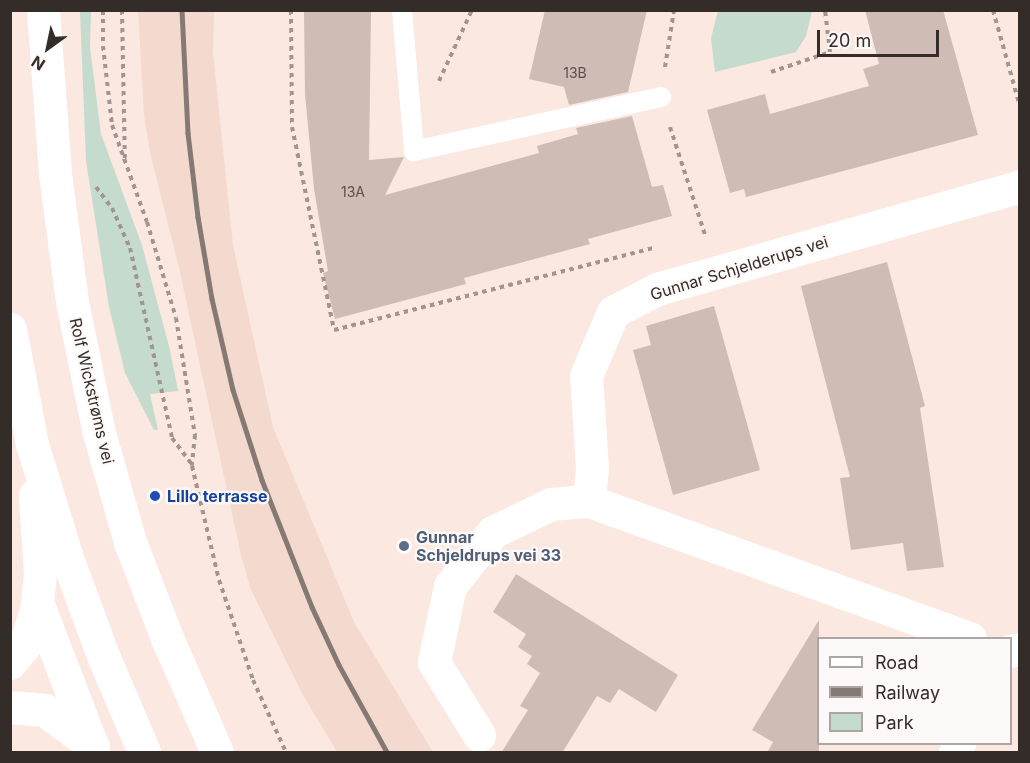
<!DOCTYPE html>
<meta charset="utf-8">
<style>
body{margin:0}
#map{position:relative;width:1030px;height:763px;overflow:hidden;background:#fbe8e1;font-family:Inter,sans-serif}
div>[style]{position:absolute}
.built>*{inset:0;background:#f4dace}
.green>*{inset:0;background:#c5dbcd}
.building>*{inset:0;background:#cebcb5}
.path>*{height:4px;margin-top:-2px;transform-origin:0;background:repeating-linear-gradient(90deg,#a2948f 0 4.5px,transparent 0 9px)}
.lane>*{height:20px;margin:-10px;padding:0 10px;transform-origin:10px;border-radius:10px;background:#fff}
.street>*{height:33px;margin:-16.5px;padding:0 16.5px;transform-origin:16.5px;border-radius:16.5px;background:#fff}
.highway>*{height:33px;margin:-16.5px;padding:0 16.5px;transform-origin:16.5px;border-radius:16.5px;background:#fff}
.rail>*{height:4.5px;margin:-2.25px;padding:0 2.25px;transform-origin:2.25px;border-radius:2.25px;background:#857974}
.dots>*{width:16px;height:16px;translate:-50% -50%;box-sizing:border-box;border:3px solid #fdf9f8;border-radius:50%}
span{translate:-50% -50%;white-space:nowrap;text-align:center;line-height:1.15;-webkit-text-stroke:4.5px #fdf9f8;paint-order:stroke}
.number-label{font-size:14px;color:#5a504c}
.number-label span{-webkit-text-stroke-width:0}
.street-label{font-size:16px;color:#332c29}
.transit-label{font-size:16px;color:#164399;font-weight:700}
.left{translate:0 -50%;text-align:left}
.service-label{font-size:16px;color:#4e5e75;font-weight:700}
.frame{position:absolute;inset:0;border:12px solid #332c29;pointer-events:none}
.legend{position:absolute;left:817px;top:637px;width:195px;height:108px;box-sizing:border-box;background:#fdf9f8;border:2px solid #aca7a5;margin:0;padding:8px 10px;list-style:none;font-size:18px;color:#332c29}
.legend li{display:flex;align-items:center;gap:12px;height:30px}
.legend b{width:30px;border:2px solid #aca7a5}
.north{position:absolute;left:18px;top:18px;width:60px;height:60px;-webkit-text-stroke:4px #fdf9f8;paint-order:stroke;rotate:213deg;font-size:16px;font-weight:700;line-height:24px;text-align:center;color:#332c29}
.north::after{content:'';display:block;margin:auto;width:21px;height:27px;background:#332c29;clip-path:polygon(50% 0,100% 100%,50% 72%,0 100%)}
.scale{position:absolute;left:817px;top:30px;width:122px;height:27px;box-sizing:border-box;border:3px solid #332c29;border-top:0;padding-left:8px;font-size:18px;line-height:21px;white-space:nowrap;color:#332c29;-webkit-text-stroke:4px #fdf9f8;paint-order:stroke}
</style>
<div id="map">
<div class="built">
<i style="clip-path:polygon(138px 11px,214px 11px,213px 53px,233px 245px,273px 427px,354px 622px,433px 752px,337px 752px,304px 697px,251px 590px,241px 555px,179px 268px,150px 153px,144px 115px)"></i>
</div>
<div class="green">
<i style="clip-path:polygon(80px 11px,91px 11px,90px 47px,101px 134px,142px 245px,170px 350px,178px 391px,150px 394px,158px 430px,154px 430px,125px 373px,109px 307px,86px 161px)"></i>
<i style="clip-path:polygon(718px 11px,718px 10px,812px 11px,806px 36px,796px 52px,715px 72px,711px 38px)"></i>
</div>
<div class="building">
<i style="clip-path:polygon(304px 10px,371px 10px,369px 160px,404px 157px,385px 195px,539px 153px,537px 146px,578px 134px,576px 128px,632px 116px,652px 187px,663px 185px,672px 216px,588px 239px,590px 244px,464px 278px,466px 284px,335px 319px,323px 273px,328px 271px,314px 189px,305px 94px)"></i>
<i style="clip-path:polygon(545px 10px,647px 10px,628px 92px,569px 105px,564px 87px,529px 79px)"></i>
<i style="clip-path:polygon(865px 10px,943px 10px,978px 135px,746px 197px,744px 189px,730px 193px,707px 110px,765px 94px,770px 114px,869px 86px,863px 69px,879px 64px)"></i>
<i style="clip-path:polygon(887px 262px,925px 406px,920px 408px,944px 567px,907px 571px,903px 543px,851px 550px,840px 478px,850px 477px,801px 286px)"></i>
<i style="clip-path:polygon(714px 306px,760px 470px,673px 495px,633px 350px,651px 345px,646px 326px)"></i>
<i style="clip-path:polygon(516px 574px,678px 675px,656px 712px,619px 689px,610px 703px,597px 696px,562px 753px,501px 753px,528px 710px,520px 706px,540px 673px,527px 664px,532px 656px,518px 647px,526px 634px,493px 612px)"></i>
<i style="clip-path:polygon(819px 620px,819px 753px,767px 753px,773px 742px,752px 730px)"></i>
</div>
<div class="path">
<i style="left:103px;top:10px;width:36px;rotate:90deg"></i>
<i style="left:103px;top:46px;width:80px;rotate:83.5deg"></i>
<i style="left:112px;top:125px;width:103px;rotate:70.2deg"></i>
<i style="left:147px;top:222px;width:100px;rotate:73.2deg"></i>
<i style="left:176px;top:318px;width:119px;rotate:80.8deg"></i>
<i style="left:195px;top:435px;width:31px;rotate:96deg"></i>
<i style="left:192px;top:466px;width:117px;rotate:76.7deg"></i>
<i style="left:219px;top:580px;width:106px;rotate:71.2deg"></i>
<i style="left:253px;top:680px;width:79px;rotate:65.4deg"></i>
<i style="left:122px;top:10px;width:153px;rotate:88.9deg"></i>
<i style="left:291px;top:10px;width:117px;rotate:89.5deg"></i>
<i style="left:292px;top:127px;width:207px;rotate:78.3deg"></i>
<i style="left:334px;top:330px;width:329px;rotate:-14.4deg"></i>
<i style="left:993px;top:10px;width:101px;rotate:74.4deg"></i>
<i style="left:665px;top:67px;width:58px;rotate:-81deg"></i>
<i style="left:771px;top:72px;width:62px;rotate:-18.7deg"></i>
<i style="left:830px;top:52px;width:42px;rotate:-96.8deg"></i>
<i style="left:439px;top:81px;width:78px;rotate:-65.1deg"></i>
<i style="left:670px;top:127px;width:114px;rotate:72deg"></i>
<i style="left:96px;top:187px;width:26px;rotate:53deg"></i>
<i style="left:112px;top:208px;width:44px;rotate:65.8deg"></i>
<i style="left:130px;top:248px;width:195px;rotate:77.5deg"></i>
<i style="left:172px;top:438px;width:34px;rotate:53deg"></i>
</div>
<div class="lane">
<i style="left:402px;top:10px;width:142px;rotate:85.1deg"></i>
<i style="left:414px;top:151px;width:253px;rotate:-12.3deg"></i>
</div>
<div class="street">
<i style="left:589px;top:501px;width:405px;rotate:19.8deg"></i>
<i style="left:1010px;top:651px;width:10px;rotate:-11deg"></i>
<i style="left:479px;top:735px;width:86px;rotate:-121.7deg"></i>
<i style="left:434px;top:662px;width:78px;rotate:-78.1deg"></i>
<i style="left:450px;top:586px;width:69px;rotate:-51.5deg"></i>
<i style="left:493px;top:532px;width:64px;rotate:-25.8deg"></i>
<i style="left:551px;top:504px;width:38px;rotate:-5deg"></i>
<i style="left:589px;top:501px;width:33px;rotate:-85deg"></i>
<i style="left:592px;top:468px;width:92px;rotate:-93.7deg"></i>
<i style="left:586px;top:376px;width:69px;rotate:-67.1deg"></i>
<i style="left:613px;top:312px;width:50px;rotate:-27.6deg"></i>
<i style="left:657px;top:289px;width:377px;rotate:-15.8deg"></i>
<i style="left:955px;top:752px;width:9px;rotate:-63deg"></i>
</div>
<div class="highway">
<i style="left:43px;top:10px;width:164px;rotate:85.8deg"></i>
<i style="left:55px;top:174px;width:129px;rotate:82.4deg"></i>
<i style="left:72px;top:302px;width:134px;rotate:78.4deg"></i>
<i style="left:99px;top:433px;width:113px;rotate:74.1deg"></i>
<i style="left:130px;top:542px;width:103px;rotate:68.9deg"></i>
<i style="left:167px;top:638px;width:124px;rotate:66.3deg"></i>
<i style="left:10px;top:329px;width:117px;rotate:79.2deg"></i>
<i style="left:32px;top:444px;width:119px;rotate:72.9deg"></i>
<i style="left:67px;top:558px;width:107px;rotate:69.7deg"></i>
<i style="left:104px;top:658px;width:102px;rotate:66.9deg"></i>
<i style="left:37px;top:602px;width:153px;rotate:69deg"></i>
<i style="left:10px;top:663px;width:22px;rotate:-51deg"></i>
<i style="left:24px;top:646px;width:36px;rotate:-71deg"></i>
<i style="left:36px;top:612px;width:37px;rotate:-84deg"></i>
<i style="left:40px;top:575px;width:80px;rotate:-93.6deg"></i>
<i style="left:10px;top:707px;width:35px;rotate:5deg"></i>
<i style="left:45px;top:710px;width:60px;rotate:36.9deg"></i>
</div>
<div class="rail">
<i style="left:182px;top:10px;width:123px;rotate:87.2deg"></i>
<i style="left:188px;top:133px;width:85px;rotate:83.2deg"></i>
<i style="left:198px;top:217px;width:83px;rotate:80.3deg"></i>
<i style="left:212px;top:299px;width:93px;rotate:77deg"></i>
<i style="left:233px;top:390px;width:95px;rotate:72.1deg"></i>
<i style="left:262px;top:480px;width:136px;rotate:68.5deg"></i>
<i style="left:312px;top:607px;width:64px;rotate:65deg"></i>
<i style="left:339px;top:665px;width:99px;rotate:61.1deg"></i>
</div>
<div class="dots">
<i style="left:155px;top:496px;background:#1a4fb4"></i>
<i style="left:404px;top:546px;background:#5c6f8a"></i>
</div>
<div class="number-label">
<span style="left:575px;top:73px">13B</span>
<span style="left:353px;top:192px">13A</span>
</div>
<div class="street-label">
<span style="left:739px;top:268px;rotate:-17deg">Gunnar Schjelderups vei</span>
<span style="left:92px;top:391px;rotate:77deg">Rolf Wickstrøms vei</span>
</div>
<div class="transit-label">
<span class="left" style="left:167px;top:496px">Lillo terrasse</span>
</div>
<div class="service-label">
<span class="left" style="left:416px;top:546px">Gunnar<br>Schjeldrups vei 33</span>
</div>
<div class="frame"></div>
<ul class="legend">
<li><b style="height:8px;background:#fff"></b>Road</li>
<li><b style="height:8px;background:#857974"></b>Railway</li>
<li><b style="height:16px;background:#c5dbcd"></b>Park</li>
</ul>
<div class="north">N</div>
<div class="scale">20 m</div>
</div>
